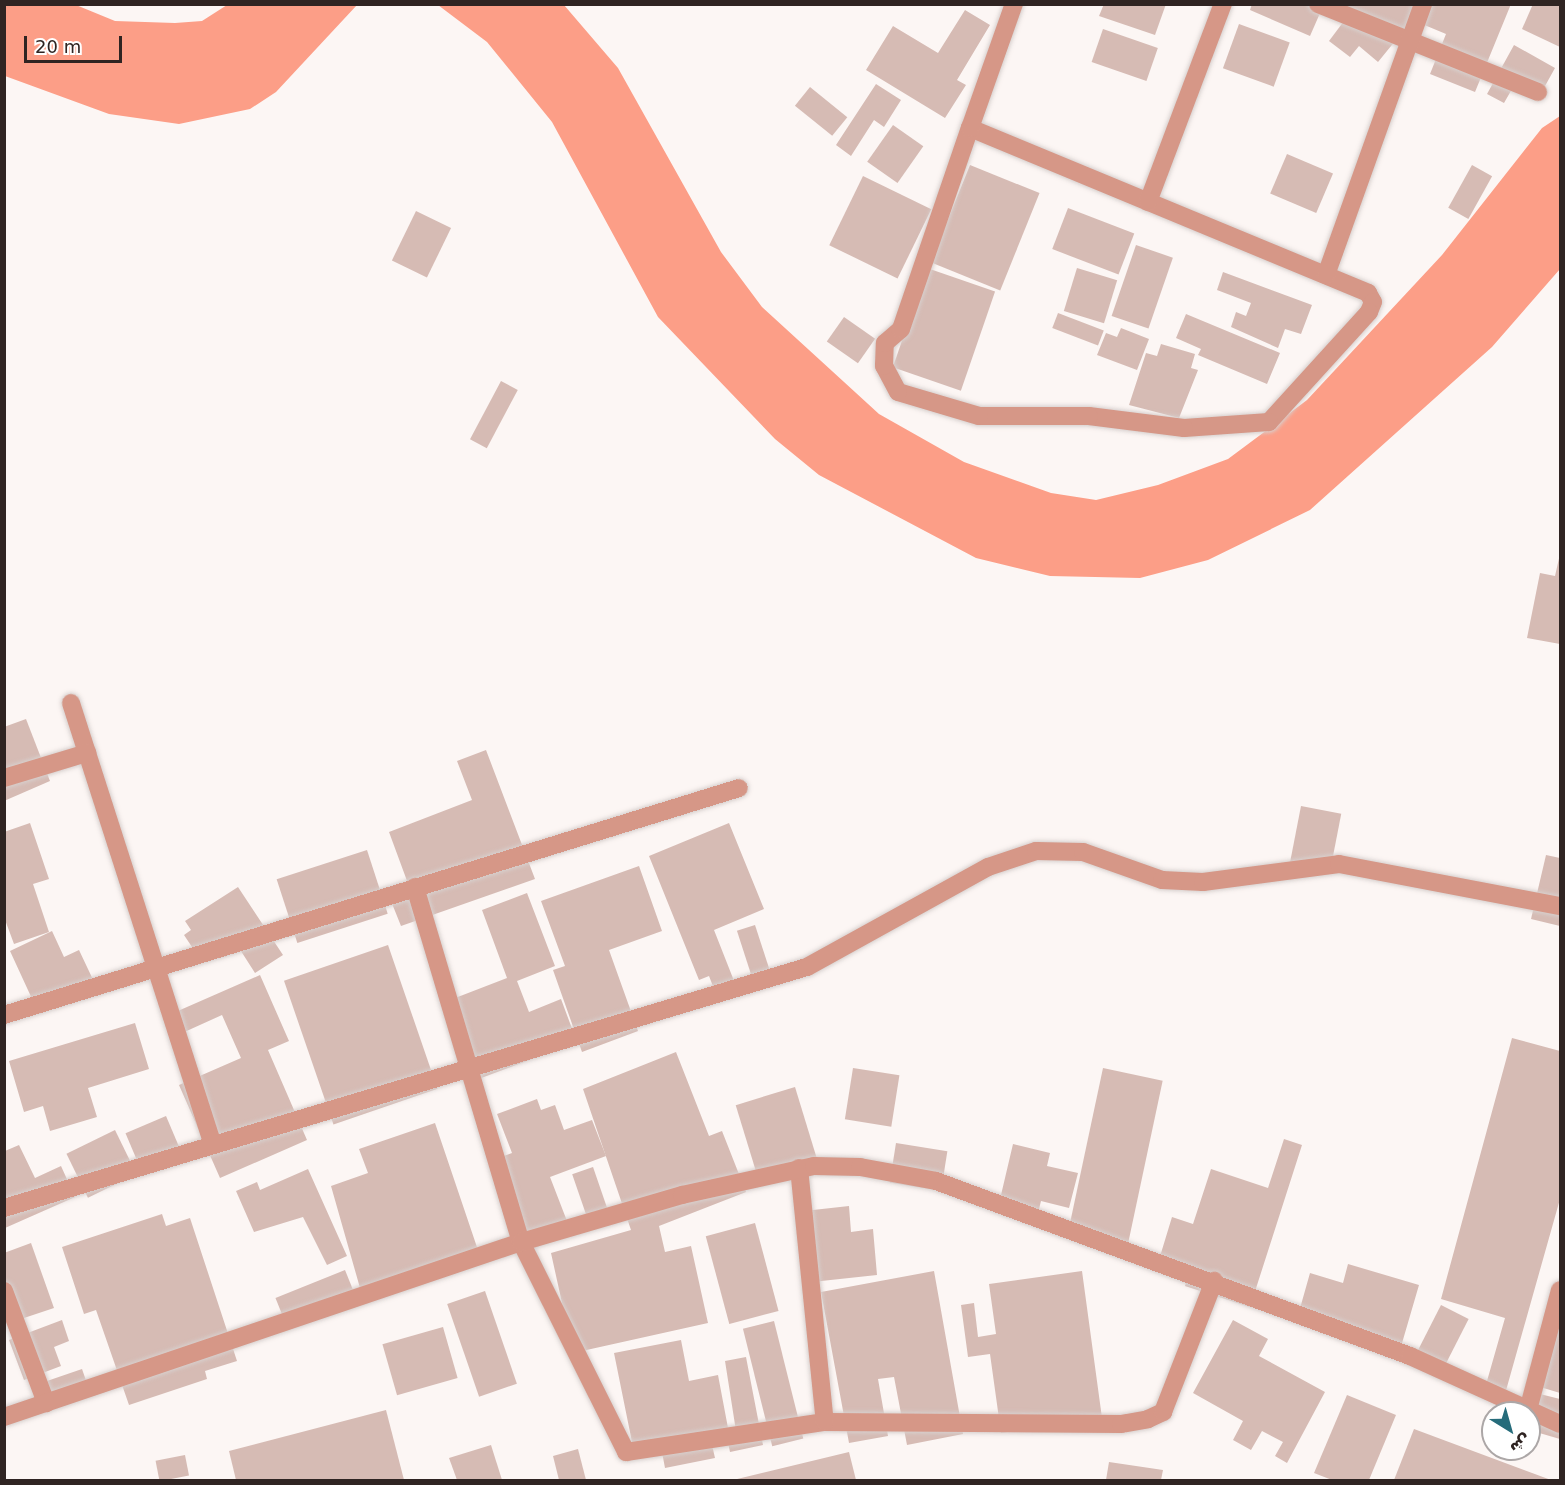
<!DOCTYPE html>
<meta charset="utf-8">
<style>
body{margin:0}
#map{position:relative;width:1565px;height:1485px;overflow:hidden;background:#fcf6f4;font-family:"DejaVu Sans",Cairo,sans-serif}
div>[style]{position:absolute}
.water>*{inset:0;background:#fc9e87}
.building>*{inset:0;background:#d6bbb4;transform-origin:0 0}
.roads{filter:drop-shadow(0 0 2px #d7d0ce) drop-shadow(0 0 2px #d7d0ce)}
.minor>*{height:18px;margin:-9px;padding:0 9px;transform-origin:9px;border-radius:9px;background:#d69787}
span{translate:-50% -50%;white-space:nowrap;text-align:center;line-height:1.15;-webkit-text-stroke:6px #fff;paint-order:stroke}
.frame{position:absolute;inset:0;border:6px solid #2f2422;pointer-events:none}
.north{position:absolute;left:1481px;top:1401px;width:60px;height:60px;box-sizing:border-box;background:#fff;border:2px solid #aca7a7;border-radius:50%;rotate:143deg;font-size:16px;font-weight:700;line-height:24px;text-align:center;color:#2f2422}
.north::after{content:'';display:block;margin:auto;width:21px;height:27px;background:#266c7b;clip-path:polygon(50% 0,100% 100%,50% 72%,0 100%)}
.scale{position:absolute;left:24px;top:36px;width:98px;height:27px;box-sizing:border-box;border:3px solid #2f2422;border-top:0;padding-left:8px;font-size:18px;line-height:21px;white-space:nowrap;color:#2f2422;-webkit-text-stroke:4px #fff;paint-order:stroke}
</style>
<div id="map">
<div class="water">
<i style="clip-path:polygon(4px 5px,76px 5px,115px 21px,175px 23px,202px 21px,227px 5px,357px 5px,276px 92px,250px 109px,179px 124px,109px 114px,5px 76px)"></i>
<i style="clip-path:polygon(438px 5px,564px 5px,618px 68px,721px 252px,762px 307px,879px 414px,964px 462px,1051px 493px,1096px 500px,1158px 485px,1228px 459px,1307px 400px,1442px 255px,1542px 128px,1560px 116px,1560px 269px,1492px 347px,1310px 510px,1208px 560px,1140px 578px,1050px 576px,976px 558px,819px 475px,775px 439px,658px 317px,552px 122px,487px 42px)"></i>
</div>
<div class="building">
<i style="clip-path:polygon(1104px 4px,1166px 4px,1155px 35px,1099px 16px)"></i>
<i style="clip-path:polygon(1252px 4px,1324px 4px,1310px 36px,1250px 10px)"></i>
<i style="clip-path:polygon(1340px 4px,1418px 4px,1422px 8px,1378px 62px,1359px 46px,1350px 57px,1329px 41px,1350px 13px)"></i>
<i style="clip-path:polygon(1430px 4px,1511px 4px,1475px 92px,1430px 74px,1446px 34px,1422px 24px)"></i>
<i style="clip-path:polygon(1533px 4px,1560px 4px,1560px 47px,1522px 29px)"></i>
<i style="clip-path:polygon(965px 10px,990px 25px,957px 80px,966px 85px,945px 118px,866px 70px,893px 26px,938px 53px)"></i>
<i style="left:1239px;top:24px;width:54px;height:47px;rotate:20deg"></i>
<i style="left:1103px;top:29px;width:58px;height:35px;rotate:19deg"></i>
<i style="clip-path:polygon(1514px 45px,1555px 68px,1540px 95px,1516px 82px,1504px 103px,1487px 94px)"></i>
<i style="clip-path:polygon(876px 84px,901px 100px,884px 127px,874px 120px,851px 156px,836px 145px)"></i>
<i style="left:810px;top:87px;width:48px;height:24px;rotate:39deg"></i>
<i style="left:893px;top:125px;width:37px;height:45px;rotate:35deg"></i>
<i style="left:1287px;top:154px;width:50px;height:43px;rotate:23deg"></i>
<i style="left:970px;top:165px;width:75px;height:105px;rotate:22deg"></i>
<i style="left:1472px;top:165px;width:23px;height:49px;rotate:29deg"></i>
<i style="left:863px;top:176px;width:76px;height:77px;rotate:26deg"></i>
<i style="left:1068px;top:208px;width:71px;height:44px;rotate:21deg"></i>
<i style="left:416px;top:211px;width:39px;height:55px;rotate:26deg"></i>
<i style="left:1136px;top:245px;width:39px;height:75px;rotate:19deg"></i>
<i style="left:927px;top:268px;width:72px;height:105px;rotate:19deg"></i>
<i style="left:1077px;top:268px;width:42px;height:45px;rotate:17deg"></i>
<i style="clip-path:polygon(1223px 272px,1312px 305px,1301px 334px,1285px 329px,1278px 348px,1231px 327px,1236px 312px,1246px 316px,1251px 303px,1217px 290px)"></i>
<i style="left:1058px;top:313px;width:49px;height:16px;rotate:21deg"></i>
<i style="clip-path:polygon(1186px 314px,1280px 353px,1267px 384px,1198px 355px,1201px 349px,1176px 338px)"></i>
<i style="left:844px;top:317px;width:38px;height:30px;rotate:35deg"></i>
<i style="clip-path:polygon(1121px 328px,1149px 339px,1137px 370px,1097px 355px,1106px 333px,1117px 337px)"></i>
<i style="clip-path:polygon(1161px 344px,1195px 354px,1191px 368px,1198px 370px,1179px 418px,1129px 405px,1146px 353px,1157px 356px)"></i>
<i style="left:501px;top:381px;width:19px;height:66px;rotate:28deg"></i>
<i style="clip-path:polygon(1560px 554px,1560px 644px,1527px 638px,1540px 573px,1555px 576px)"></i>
<i style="clip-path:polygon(26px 719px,50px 781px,4px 801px,4px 727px)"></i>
<i style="clip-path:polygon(486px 750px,535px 879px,401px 926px,389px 896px,410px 889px,389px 832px,472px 800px,457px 761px)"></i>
<i style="left:1301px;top:806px;width:41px;height:57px;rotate:11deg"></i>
<i style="clip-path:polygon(30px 823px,49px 879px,33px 884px,49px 932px,14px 944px,4px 917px,4px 832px)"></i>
<i style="clip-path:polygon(729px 823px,764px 909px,714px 930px,738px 991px,718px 999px,709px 976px,699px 980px,649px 856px)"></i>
<i style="left:367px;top:850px;width:67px;height:95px;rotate:72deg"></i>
<i style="clip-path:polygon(1546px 855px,1560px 858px,1560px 926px,1531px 919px)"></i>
<i style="clip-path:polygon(639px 866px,662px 931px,609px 950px,638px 1031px,582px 1052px,553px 970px,565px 966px,541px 901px)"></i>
<i style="clip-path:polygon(238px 887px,283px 955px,255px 973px,239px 948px,225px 957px,214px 941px,196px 953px,184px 935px,191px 930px,185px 921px)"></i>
<i style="clip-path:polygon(527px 893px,555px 966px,517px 981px,529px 1012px,561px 999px,577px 1042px,473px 1081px,450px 1000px,507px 978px,482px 910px)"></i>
<i style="left:755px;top:925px;width:56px;height:19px;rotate:72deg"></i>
<i style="clip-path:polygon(52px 931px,64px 957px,79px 950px,96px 986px,39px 1014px,10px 951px)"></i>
<i style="left:388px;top:945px;width:152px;height:110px;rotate:71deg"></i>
<i style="clip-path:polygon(260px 975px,289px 1041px,268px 1050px,307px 1140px,220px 1178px,179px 1085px,241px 1058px,222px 1015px,180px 1034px,171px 1014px)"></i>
<i style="clip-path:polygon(135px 1023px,149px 1069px,88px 1088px,97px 1117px,50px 1131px,43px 1106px,24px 1112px,9px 1061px)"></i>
<i style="clip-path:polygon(1512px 1038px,1560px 1051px,1560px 1199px,1505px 1394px,1485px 1388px,1505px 1318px,1441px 1299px)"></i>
<i style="clip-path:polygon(676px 1052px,709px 1136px,722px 1131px,746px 1192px,659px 1226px,665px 1252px,691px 1246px,708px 1323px,573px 1353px,551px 1253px,631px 1230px,583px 1089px)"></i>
<i style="left:853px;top:1068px;width:47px;height:52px;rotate:9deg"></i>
<i style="left:1103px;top:1068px;width:61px;height:170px;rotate:12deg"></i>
<i style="left:795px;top:1087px;width:76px;height:62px;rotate:73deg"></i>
<i style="clip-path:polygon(537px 1099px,541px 1110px,555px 1105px,564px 1130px,592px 1120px,606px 1156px,550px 1177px,572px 1234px,521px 1253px,490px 1161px,512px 1153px,497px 1114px)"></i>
<i style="left:166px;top:1116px;width:44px;height:44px;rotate:67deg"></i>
<i style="clip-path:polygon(435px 1123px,482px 1262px,364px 1302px,331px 1186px,368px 1173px,359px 1149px)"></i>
<i style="left:115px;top:1130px;width:49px;height:54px;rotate:64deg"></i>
<i style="clip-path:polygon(1284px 1139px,1302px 1145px,1250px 1307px,1185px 1286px,1189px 1273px,1158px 1263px,1172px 1217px,1193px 1224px,1211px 1169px,1268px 1188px)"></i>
<i style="left:896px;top:1143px;width:52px;height:40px;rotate:9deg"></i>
<i style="clip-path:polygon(1013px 1144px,1050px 1153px,1047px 1166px,1078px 1173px,1069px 1208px,1041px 1201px,1036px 1221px,997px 1212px)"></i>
<i style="clip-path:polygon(19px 1145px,35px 1178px,61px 1166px,75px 1197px,5px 1228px,5px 1151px)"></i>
<i style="left:593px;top:1167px;width:55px;height:22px;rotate:71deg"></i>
<i style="clip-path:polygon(308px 1169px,347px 1256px,327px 1265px,303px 1217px,254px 1232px,236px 1191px,257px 1182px,260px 1190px)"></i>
<i style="clip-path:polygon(849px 1206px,851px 1232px,873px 1229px,877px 1275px,812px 1282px,804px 1211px)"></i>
<i style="clip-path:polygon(162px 1214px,166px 1226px,190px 1218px,237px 1361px,205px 1371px,207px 1379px,129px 1405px,96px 1310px,84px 1314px,62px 1247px)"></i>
<i style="left:755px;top:1223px;width:91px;height:51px;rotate:75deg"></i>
<i style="clip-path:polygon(31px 1243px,54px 1308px,18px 1320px,4px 1282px,4px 1253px)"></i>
<i style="clip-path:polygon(1348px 1264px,1419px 1285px,1400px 1350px,1297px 1319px,1310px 1273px,1343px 1283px)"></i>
<i style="left:345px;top:1270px;width:29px;height:75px;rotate:68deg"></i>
<i style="clip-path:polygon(934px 1271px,963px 1434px,907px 1445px,894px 1377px,878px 1379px,888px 1436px,849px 1443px,821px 1292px)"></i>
<i style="clip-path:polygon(1082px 1271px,1102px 1418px,1001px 1433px,990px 1354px,968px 1357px,961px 1305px,974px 1303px,978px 1337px,996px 1334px,989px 1284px)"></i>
<i style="clip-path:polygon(1560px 1284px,1560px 1393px,1527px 1383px)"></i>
<i style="left:485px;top:1291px;width:98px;height:40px;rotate:71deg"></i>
<i style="left:1441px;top:1305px;width:31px;height:62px;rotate:27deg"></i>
<i style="clip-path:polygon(62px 1320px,69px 1341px,54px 1347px,61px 1366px,24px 1380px,9px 1340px)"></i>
<i style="clip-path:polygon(1233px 1320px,1268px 1339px,1259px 1356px,1325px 1392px,1287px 1463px,1275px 1456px,1283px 1442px,1262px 1431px,1251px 1450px,1233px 1440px,1243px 1421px,1193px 1393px)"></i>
<i style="left:774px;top:1321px;width:121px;height:32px;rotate:76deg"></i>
<i style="left:443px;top:1327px;width:53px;height:63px;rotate:74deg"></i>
<i style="clip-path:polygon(681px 1340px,689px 1381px,718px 1375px,728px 1428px,709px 1432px,715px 1458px,665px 1468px,661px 1447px,634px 1452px,614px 1353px)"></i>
<i style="clip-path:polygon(746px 1357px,763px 1445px,730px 1452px,726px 1433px,736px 1431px,725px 1361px)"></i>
<i style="left:82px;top:1369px;width:18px;height:37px;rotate:71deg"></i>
<i style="clip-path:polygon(1540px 1394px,1560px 1399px,1560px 1439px,1529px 1430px)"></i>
<i style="clip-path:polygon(1347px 1395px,1396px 1415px,1369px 1480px,1332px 1480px,1314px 1473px)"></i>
<i style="clip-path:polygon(386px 1410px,404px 1480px,236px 1480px,229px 1451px)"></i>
<i style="clip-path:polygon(1414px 1429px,1551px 1480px,1394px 1480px)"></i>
<i style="clip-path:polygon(491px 1445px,502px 1480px,457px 1480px,449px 1458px)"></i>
<i style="clip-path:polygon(578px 1449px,586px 1480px,559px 1480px,553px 1456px)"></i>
<i style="clip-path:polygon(849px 1452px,856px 1480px,733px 1480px)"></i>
<i style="left:185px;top:1455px;width:21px;height:30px;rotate:79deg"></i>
<i style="clip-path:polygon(1109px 1462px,1163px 1470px,1161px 1480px,1106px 1480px)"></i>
</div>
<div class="roads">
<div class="minor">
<i style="left:1318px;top:4px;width:237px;rotate:21.8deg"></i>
<i style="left:970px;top:128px;width:431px;rotate:22.5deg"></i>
<i style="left:1368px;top:293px;width:10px;rotate:61deg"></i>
<i style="left:1373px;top:302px;width:11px;rotate:112deg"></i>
<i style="left:1369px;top:312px;width:149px;rotate:132.3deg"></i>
<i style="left:1269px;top:422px;width:85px;rotate:176deg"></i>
<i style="left:1184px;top:428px;width:96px;rotate:-172.8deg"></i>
<i style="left:1089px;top:416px;width:110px;rotate:180deg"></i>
<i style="left:979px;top:416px;width:84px;rotate:-163.5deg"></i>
<i style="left:898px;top:392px;width:30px;rotate:-118deg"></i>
<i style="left:884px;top:366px;width:23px;rotate:-88deg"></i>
<i style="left:885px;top:343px;width:21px;rotate:-41deg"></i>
<i style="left:901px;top:329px;width:213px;rotate:-71.1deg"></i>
<i style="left:970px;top:128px;width:132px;rotate:-70.5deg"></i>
<i style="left:1148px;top:202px;width:212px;rotate:-69.3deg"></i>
<i style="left:1326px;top:275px;width:288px;rotate:-70.3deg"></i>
<i style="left:71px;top:703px;width:464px;rotate:72.2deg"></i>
<i style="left:4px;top:778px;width:87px;rotate:-16.8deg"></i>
<i style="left:415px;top:887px;width:370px;rotate:73.4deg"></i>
<i style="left:521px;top:1242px;width:235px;rotate:63.4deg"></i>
<i style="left:626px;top:1452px;width:201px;rotate:-8.6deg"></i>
<i style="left:825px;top:1422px;width:296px;rotate:0.4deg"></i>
<i style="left:1121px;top:1424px;width:27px;rotate:-10deg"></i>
<i style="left:1148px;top:1419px;width:17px;rotate:-25deg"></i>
<i style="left:1163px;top:1412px;width:141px;rotate:-68.7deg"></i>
<i style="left:4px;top:1015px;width:769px;rotate:-17.16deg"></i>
<i style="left:799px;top:1168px;width:255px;rotate:84.2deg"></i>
<i style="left:4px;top:1208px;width:838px;rotate:-16.71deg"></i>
<i style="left:807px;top:967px;width:207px;rotate:-28.9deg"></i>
<i style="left:988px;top:867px;width:51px;rotate:-18.4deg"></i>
<i style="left:1036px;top:851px;width:47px;rotate:1.2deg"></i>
<i style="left:1083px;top:852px;width:84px;rotate:19.5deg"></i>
<i style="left:1162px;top:880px;width:41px;rotate:2.8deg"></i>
<i style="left:1203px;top:882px;width:137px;rotate:-7.5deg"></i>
<i style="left:1339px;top:864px;width:225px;rotate:10.8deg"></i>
<i style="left:4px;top:1291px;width:120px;rotate:69.4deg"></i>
<i style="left:1528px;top:1410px;width:124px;rotate:-75.1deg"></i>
<i style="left:4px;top:1417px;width:546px;rotate:-18.7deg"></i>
<i style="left:521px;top:1242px;width:168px;rotate:-16.3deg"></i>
<i style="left:682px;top:1195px;width:135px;rotate:-12.4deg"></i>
<i style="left:814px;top:1166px;width:46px;rotate:1.2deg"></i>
<i style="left:860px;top:1167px;width:77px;rotate:10.4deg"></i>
<i style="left:936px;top:1181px;width:505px;rotate:20.26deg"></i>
<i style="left:1410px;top:1356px;width:165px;rotate:24.4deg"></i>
</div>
</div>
<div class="frame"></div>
<div class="north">ش</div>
<div class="scale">20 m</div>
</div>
